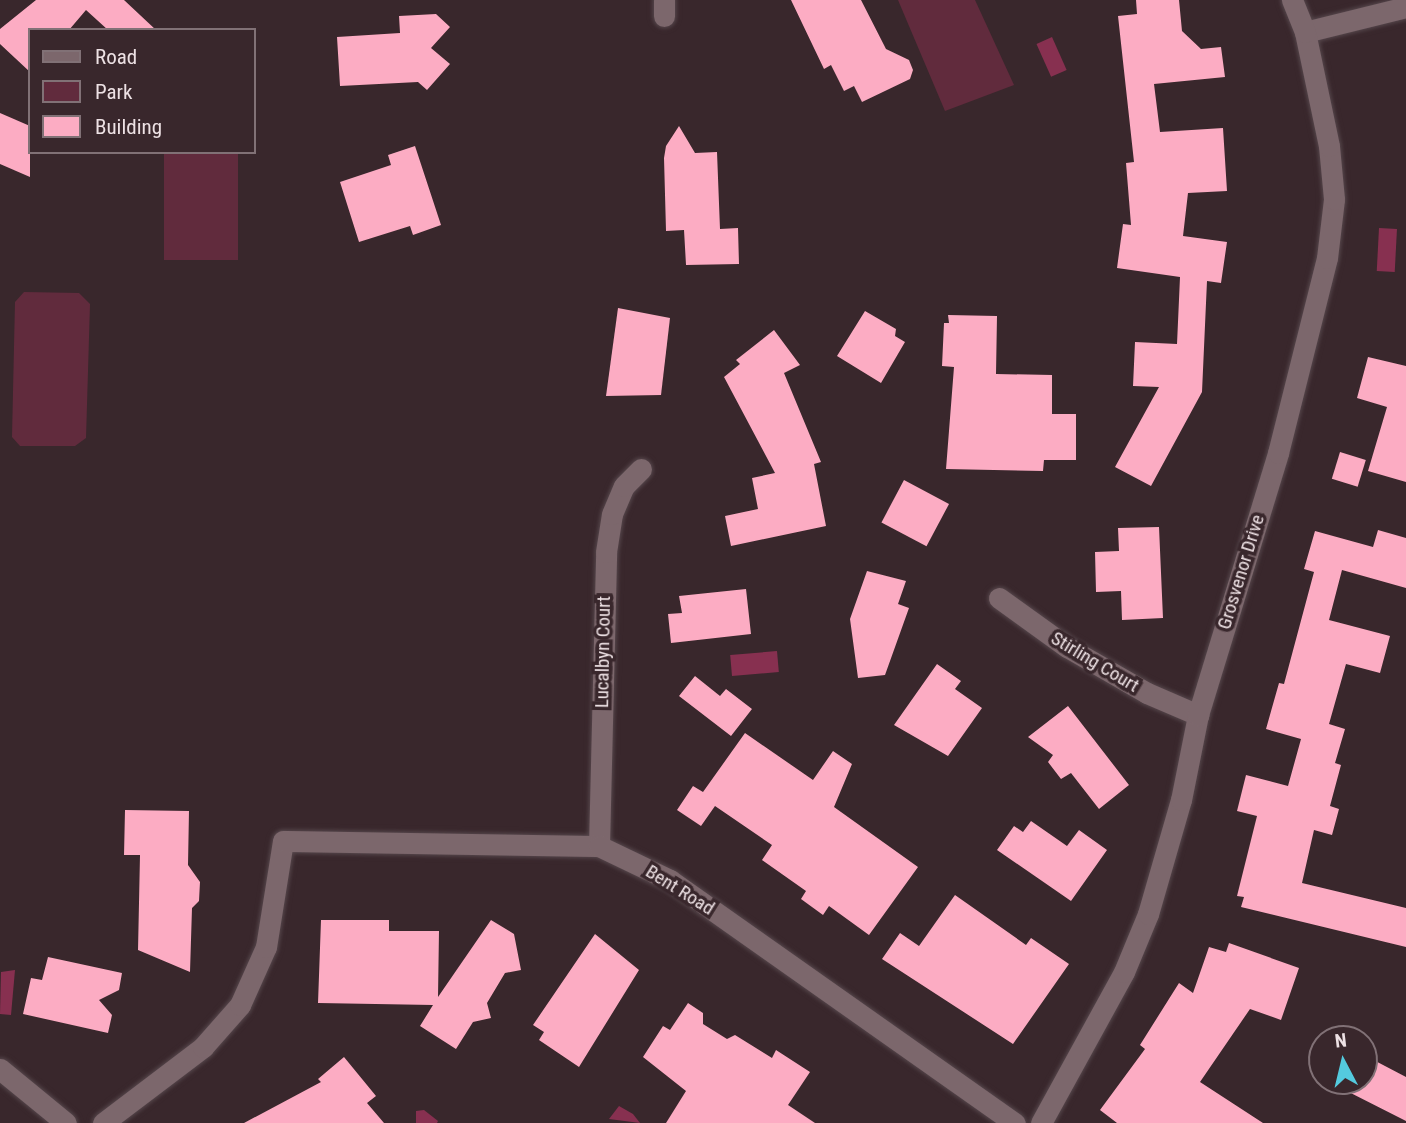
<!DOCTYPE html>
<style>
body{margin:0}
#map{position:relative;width:1406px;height:1123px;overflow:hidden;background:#39272c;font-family:"Roboto Condensed",sans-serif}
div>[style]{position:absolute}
.green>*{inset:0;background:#612b3d;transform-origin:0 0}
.water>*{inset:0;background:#873050;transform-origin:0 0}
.building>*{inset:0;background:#fcacc3;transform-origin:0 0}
.roads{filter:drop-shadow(0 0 2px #55464b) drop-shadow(0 0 2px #55464b)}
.street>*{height:21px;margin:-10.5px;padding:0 10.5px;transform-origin:10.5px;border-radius:10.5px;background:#7c676c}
span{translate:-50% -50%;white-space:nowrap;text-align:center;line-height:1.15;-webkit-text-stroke:7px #39272c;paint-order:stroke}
.street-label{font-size:19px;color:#ede1e4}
.legend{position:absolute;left:28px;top:28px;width:228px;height:126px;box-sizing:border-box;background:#39272c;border:2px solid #817176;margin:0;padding:9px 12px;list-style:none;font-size:21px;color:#ede1e4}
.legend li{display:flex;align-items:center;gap:14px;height:35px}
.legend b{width:35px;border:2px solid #817176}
.north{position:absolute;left:1308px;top:1025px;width:70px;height:70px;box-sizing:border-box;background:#39272c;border:2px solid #817176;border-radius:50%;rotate:353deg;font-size:19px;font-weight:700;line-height:28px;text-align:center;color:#ede1e4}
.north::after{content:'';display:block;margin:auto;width:24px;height:32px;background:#54cade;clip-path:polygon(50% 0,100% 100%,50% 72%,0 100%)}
</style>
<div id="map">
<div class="green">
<i style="clip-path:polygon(898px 0,975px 0,1014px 85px,945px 111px)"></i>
<i style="left:164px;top:152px;width:74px;height:108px"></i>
<i style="clip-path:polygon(24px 292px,79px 293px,90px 304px,86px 438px,75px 446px,20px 446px,12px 437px,15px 302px)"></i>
</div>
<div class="water">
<i style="left:1052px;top:37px;width:36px;height:17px;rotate:66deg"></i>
<i style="left:1379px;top:228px;width:18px;height:43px;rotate:3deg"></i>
<i style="left:777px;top:651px;width:21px;height:47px;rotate:85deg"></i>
<i style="clip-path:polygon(15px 970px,11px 1015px,0 1014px,1px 972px)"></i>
<i style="clip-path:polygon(619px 1106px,633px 1114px,640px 1123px,609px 1119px)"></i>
<i style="clip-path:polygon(424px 1110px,438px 1121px,437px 1123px,416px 1123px,416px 1111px)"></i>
</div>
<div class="building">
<i style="clip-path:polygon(36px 0,124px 0,156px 30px,108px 30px,86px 10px,69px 30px,30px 30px,30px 72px,0 44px,0 29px)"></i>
<i style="clip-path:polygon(791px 0,861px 0,886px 49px,909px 60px,913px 70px,910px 79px,862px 102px,854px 86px,844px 91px,831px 65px,824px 69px)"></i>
<i style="clip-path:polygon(1136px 0,1179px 0,1182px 31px,1201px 49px,1221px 47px,1225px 77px,1154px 84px,1160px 132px,1223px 128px,1227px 191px,1188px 193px,1183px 236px,1227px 242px,1221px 283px,1207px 281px,1202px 392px,1151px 486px,1115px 467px,1159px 387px,1133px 386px,1135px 342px,1177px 344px,1180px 277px,1117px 268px,1123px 224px,1131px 225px,1126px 163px,1134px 162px,1118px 16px,1137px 14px)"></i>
<i style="clip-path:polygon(436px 14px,450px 27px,431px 48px,450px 64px,427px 90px,418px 82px,340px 86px,337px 37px,400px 33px,399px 16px)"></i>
<i style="clip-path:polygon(0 113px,30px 126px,30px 177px,0 164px)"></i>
<i style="clip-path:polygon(679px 126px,695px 153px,717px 152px,720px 229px,738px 228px,739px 264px,686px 265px,684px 230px,666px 231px,664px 158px,666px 146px)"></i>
<i style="clip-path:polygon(415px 146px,441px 225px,413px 235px,410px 226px,359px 242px,340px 182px,391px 165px,388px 155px)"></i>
<i style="clip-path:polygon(618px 308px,670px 318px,661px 395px,606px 396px)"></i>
<i style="clip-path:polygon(865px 311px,896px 329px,895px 336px,905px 342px,881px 383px,837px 356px)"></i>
<i style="clip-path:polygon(948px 315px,997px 316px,996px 374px,1052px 375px,1052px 414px,1076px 414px,1076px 460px,1044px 460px,1043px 471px,946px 469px,954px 367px,942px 366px,944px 323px,949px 323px)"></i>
<i style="clip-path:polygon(774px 330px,800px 365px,784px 373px,821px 462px,814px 464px,826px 526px,731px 546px,725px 516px,758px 509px,752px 478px,775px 473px,724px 377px,740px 364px,736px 360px)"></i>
<i style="clip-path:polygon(1368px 357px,1406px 366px,1406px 482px,1368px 471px,1387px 407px,1357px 398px)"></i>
<i style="left:1340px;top:452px;width:27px;height:28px;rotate:17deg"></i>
<i style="left:904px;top:480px;width:51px;height:48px;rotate:28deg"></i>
<i style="clip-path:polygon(1159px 527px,1163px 618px,1122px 620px,1121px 591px,1096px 592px,1095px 552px,1119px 551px,1118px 528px)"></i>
<i style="clip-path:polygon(1378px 530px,1406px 538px,1406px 588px,1342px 570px,1329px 620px,1390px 636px,1380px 673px,1346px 664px,1329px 724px,1345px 729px,1335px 763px,1341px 765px,1330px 806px,1339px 809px,1332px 835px,1314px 830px,1302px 883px,1406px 908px,1406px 947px,1241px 907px,1244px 897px,1237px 896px,1257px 816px,1237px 811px,1246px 775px,1288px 786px,1301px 739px,1266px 729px,1279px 683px,1284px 684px,1314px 572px,1304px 569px,1315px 531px,1373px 547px)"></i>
<i style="clip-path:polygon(867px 571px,906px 581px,898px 604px,909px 608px,885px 675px,858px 678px,850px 619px)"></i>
<i style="clip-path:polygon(746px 589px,751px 634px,671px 643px,668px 614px,682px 613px,679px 596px)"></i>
<i style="clip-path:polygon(937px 664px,961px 681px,955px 689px,982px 708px,948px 756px,894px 725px)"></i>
<i style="clip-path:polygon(695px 676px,720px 696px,726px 689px,752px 709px,731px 736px,679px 696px)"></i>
<i style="clip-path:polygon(1068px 706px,1129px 785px,1099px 809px,1071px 773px,1061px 779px,1048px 762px,1053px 755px,1028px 737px)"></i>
<i style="clip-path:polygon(745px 733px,813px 780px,833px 751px,852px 764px,834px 807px,918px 867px,869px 935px,829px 906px,823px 915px,801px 899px,806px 891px,762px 860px,772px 845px,715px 806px,701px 826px,677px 810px,693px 786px,703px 792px)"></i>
<i style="clip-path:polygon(125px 810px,189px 811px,188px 865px,200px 882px,199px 901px,192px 908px,190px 972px,138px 950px,140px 855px,124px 855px)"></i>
<i style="clip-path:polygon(1031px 821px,1067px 846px,1079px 830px,1107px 850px,1071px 901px,997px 850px,1014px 826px,1023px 832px)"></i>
<i style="clip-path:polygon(955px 895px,1026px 945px,1031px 938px,1069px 964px,1013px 1044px,882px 959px,900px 933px,919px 946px)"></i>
<i style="clip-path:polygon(321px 920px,389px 920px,389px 931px,439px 931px,438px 997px,491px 920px,514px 934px,521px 970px,505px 973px,487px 1003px,491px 1018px,473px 1022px,456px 1049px,420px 1026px,433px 1005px,318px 1003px)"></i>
<i style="clip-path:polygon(595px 934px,639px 970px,579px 1067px,539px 1040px,544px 1032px,533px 1025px)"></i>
<i style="clip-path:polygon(1229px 943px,1299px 968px,1281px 1020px,1250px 1009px,1200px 1082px,1263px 1123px,1117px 1123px,1100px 1110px,1145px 1049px,1140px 1045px,1179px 983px,1193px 993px,1209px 947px,1226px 952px)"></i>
<i style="clip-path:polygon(48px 957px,122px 973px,119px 990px,99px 1000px,112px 1015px,108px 1033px,23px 1014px,31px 978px,42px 980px)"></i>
<i style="clip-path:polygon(688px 1003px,703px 1013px,703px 1024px,727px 1039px,735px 1035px,772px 1058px,776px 1050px,810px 1072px,788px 1105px,815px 1123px,666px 1123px,686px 1091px,643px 1057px,663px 1026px,670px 1030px)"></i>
<i style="clip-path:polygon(1364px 1055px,1406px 1077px,1406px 1121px,1327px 1081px,1364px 1081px)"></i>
<i style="clip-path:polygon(344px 1057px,376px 1096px,367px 1103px,384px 1123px,244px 1123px,321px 1082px,318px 1079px)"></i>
</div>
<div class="roads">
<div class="street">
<i style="left:664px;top:0;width:16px;rotate:90deg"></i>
<i style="left:1305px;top:32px;width:104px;rotate:-13.9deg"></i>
<i style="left:999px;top:598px;width:84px;rotate:35.8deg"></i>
<i style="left:1067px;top:647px;width:92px;rotate:29.9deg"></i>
<i style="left:1147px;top:693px;width:56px;rotate:23.3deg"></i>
<i style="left:599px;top:846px;width:294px;rotate:-88.6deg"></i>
<i style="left:606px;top:552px;width:38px;rotate:-81deg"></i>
<i style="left:612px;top:514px;width:30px;rotate:-67deg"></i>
<i style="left:624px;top:486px;width:24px;rotate:-45deg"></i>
<i style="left:0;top:1069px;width:85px;rotate:39.3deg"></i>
<i style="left:103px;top:1123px;width:126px;rotate:-37.2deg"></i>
<i style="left:203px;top:1047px;width:56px;rotate:-48.6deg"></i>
<i style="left:240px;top:1005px;width:64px;rotate:-65.9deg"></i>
<i style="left:266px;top:947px;width:107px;rotate:-80.9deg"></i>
<i style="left:283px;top:841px;width:316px;rotate:0.9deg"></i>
<i style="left:599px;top:846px;width:79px;rotate:25.6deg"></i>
<i style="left:670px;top:880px;width:422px;rotate:35.2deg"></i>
<i style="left:1041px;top:1123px;width:172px;rotate:-61.2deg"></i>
<i style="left:1124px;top:972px;width:63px;rotate:-67.5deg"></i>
<i style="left:1148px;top:914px;width:119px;rotate:-73.9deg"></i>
<i style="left:1181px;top:800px;width:87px;rotate:-78.7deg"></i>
<i style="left:1198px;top:715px;width:274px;rotate:-73deg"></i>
<i style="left:1278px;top:453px;width:201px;rotate:-75.9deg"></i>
<i style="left:1327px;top:258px;width:59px;rotate:-83.2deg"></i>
<i style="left:1334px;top:199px;width:53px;rotate:-95.4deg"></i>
<i style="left:1329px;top:146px;width:116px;rotate:-101.9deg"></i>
<i style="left:1305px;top:32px;width:35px;rotate:-112deg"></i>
</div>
</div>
<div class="street-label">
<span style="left:1241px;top:572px;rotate:-73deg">Grosvenor Drive</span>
<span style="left:603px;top:652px;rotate:-89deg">Lucalbyn Court</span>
<span style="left:1095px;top:662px;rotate:31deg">Stirling Court</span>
<span style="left:680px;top:890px;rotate:32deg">Bent Road</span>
</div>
<ul class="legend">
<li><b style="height:9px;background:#7c676c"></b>Road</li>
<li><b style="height:19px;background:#612b3d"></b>Park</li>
<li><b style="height:19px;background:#fcacc3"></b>Building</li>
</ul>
<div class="north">N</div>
</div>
